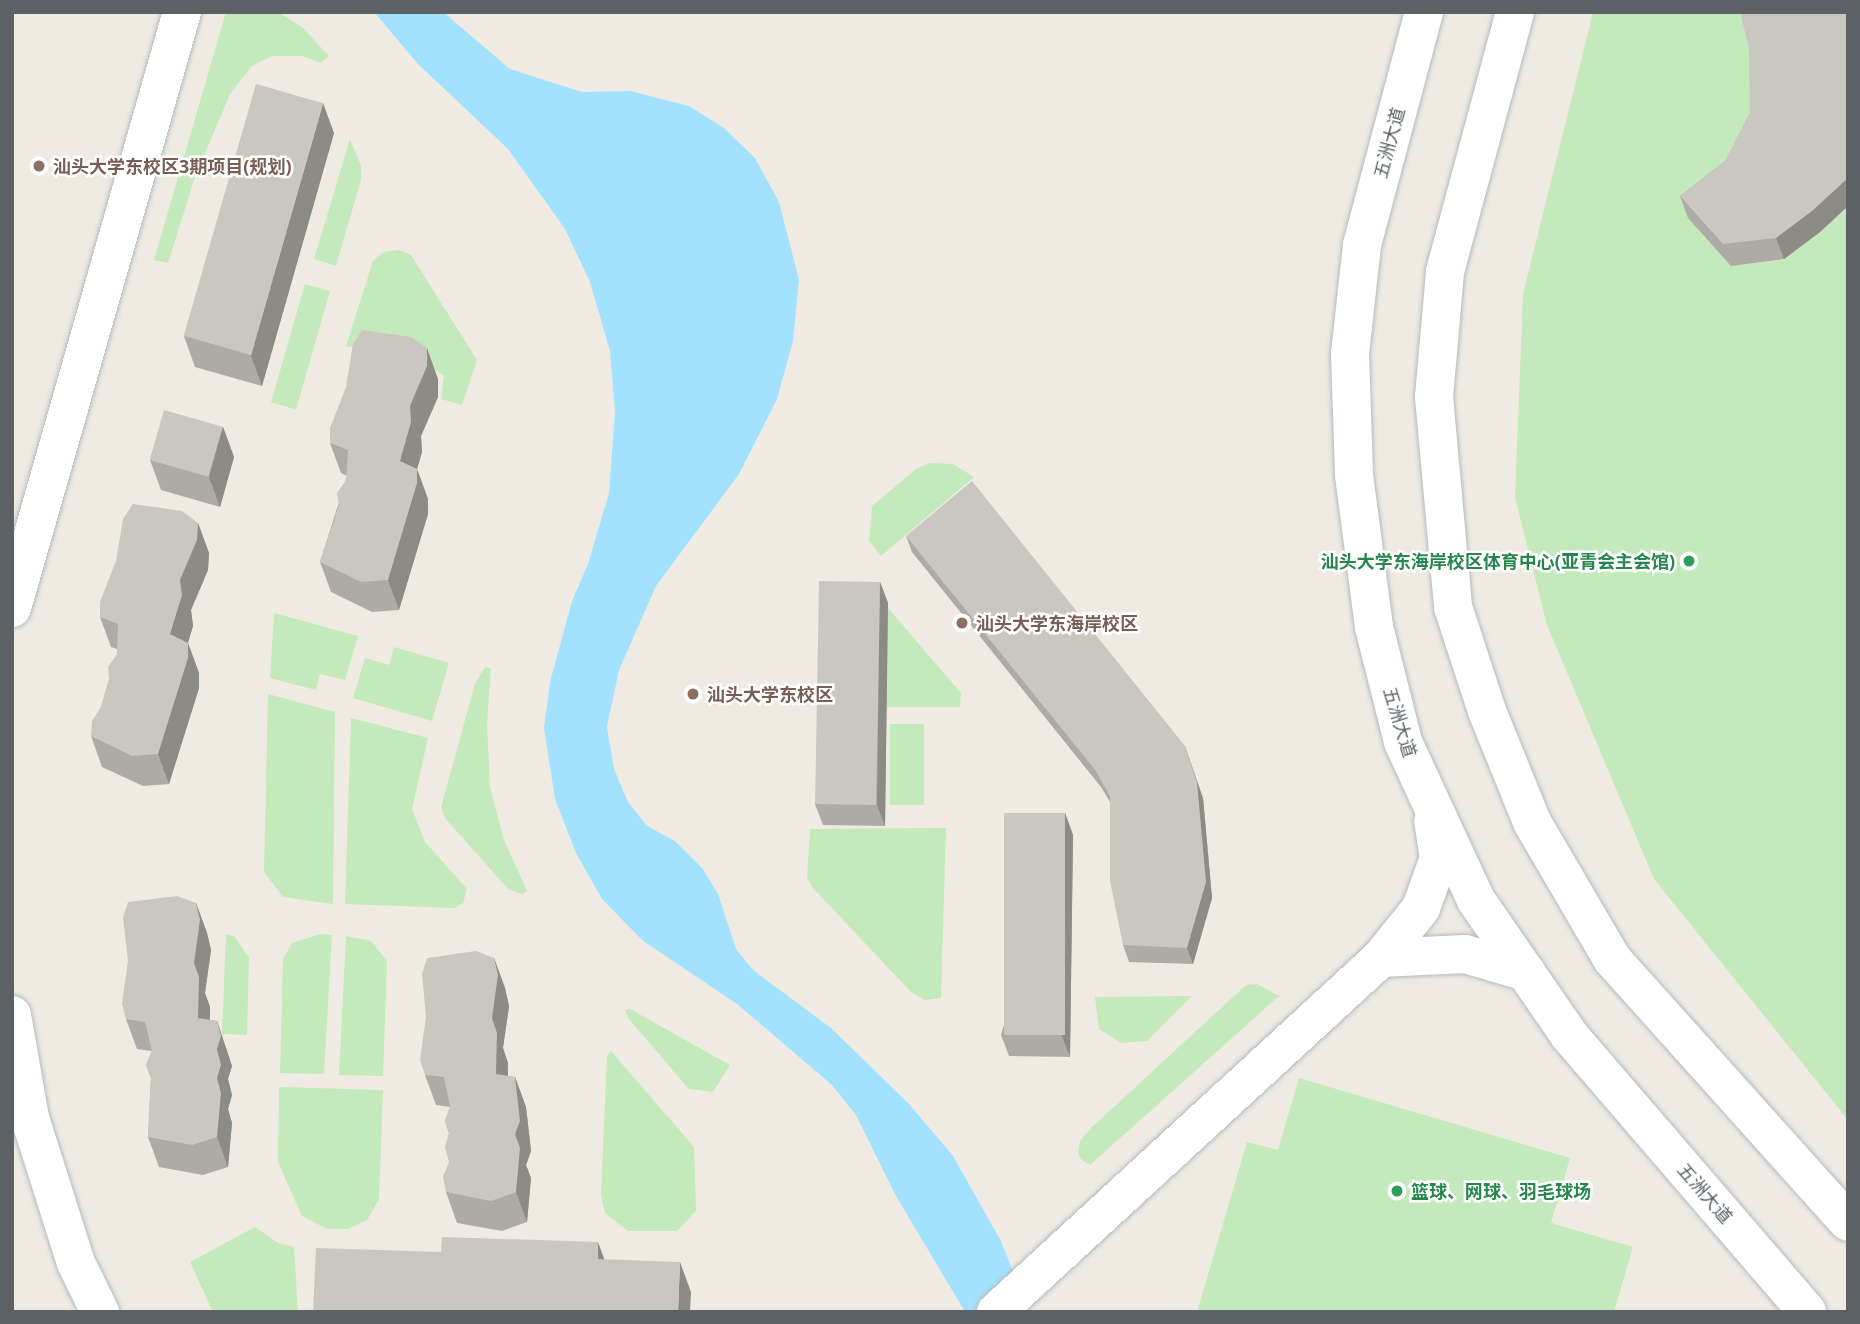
<!DOCTYPE html>
<meta charset="utf-8">
<style>
body{margin:0}
#map{position:relative;width:1860px;height:1324px;overflow:hidden;background:#efebe3;font-family:"Noto Sans","Noto Sans SC",sans-serif}
div>[style]{position:absolute}
.green>*{inset:0;background:#c3e9bd;transform-origin:0 0}
.water>*{inset:0;background:#a3e2ff}
.roads{filter:drop-shadow(0 0 2px #b5babf) drop-shadow(0 0 2px #b5babf)}
.secondary>*{height:38px;margin:-19px;padding:0 19px;transform-origin:19px;border-radius:19px;background:#fff}
.wall>*{inset:0;background:#aeaaa5}
.shaded-wall>*{inset:0;background:#8d8b86}
.building>*{inset:0;background:#cac6c0;transform-origin:0 0}
.dots>*{width:19px;height:19px;translate:-50% -50%;box-sizing:border-box;border:4px solid #fff;border-radius:50%}
span{translate:-50% -50%;white-space:nowrap;text-align:center;line-height:1.15;-webkit-text-stroke:5px #fff;paint-order:stroke}
.street-label{font-size:18px;color:#5b6165}
.education-label{font-size:18px;color:#785e54;font-weight:700}
.left{translate:0 -50%;text-align:left}
.leisure-label{font-size:18px;color:#27864d;font-weight:700}
.right{translate:-100% -50%;text-align:right}
.frame{position:absolute;inset:0;border:14px solid #5b6165;pointer-events:none}
</style>
<div id="map">
<div class="green">
<i style="clip-path:polygon(226px 12px,278px 12px,302px 27px,329px 56px,321px 63px,302px 56px,272px 56px,252px 66px,230px 94px,195px 177px,168px 263px,154px 260px)"></i>
<i style="clip-path:polygon(1593px 12px,1848px 12px,1848px 1120px,1654px 879px,1547px 625px,1515px 497px,1523px 294px)"></i>
<i style="clip-path:polygon(350px 139px,361px 166px,361px 180px,336px 266px,314px 259px)"></i>
<i style="clip-path:polygon(399px 250px,411px 255px,477px 360px,462px 405px,441px 399px,444px 376px,423px 362px,346px 346px,373px 261px,384px 252px)"></i>
<i style="left:305px;top:284px;width:26px;height:123px;rotate:16deg"></i>
<i style="clip-path:polygon(931px 463px,953px 464px,974px 477px,881px 556px,869px 541px,872px 506px,917px 468px)"></i>
<i style="clip-path:polygon(888px 608px,961px 693px,960px 707px,886px 707px)"></i>
<i style="clip-path:polygon(274px 613px,358px 636px,345px 680px,320px 674px,316px 690px,270px 678px)"></i>
<i style="clip-path:polygon(394px 647px,449px 663px,432px 721px,353px 698px,365px 658px,389px 665px)"></i>
<i style="clip-path:polygon(485px 667px,491px 668px,487px 723px,490px 787px,504px 840px,527px 891px,522px 894px,508px 889px,445px 818px,441px 807px,475px 684px)"></i>
<i style="clip-path:polygon(268px 694px,335px 712px,333px 904px,283px 897px,264px 872px)"></i>
<i style="clip-path:polygon(351px 718px,428px 738px,412px 809px,425px 842px,467px 889px,463px 903px,454px 908px,345px 904px)"></i>
<i style="left:890px;top:724px;width:34px;height:81px"></i>
<i style="clip-path:polygon(946px 828px,941px 998px,925px 1000px,911px 992px,813px 888px,807px 878px,810px 829px)"></i>
<i style="clip-path:polygon(226px 934px,234px 936px,249px 958px,247px 1035px,222px 1034px)"></i>
<i style="clip-path:polygon(320px 934px,332px 935px,324px 1074px,280px 1073px,283px 959px,292px 943px)"></i>
<i style="clip-path:polygon(346px 936px,371px 941px,387px 961px,383px 1076px,339px 1075px)"></i>
<i style="clip-path:polygon(1257px 984px,1279px 996px,1090px 1165px,1083px 1161px,1078px 1154px,1080px 1141px,1090px 1129px,1246px 985px)"></i>
<i style="clip-path:polygon(1192px 996px,1147px 1041px,1121px 1043px,1099px 1029px,1095px 997px)"></i>
<i style="clip-path:polygon(630px 1009px,730px 1065px,713px 1092px,689px 1089px,628px 1018px,625px 1010px)"></i>
<i style="clip-path:polygon(611px 1051px,694px 1147px,696px 1211px,677px 1231px,628px 1231px,605px 1213px,601px 1195px,607px 1056px)"></i>
<i style="clip-path:polygon(1299px 1078px,1570px 1158px,1551px 1223px,1633px 1247px,1614px 1312px,1197px 1312px,1247px 1142px,1278px 1150px)"></i>
<i style="clip-path:polygon(279px 1087px,383px 1090px,379px 1199px,367px 1220px,348px 1229px,327px 1229px,302px 1216px,278px 1162px)"></i>
<i style="clip-path:polygon(255px 1227px,278px 1243px,294px 1247px,298px 1312px,213px 1312px,190px 1262px)"></i>
</div>
<div class="water">
<i style="clip-path:polygon(374px 12px,443px 12px,510px 69px,582px 92px,630px 91px,689px 106px,724px 128px,755px 158px,779px 202px,799px 280px,793px 341px,777px 399px,739px 474px,656px 586px,619px 670px,607px 727px,614px 769px,628px 802px,647px 826px,675px 841px,702px 868px,718px 894px,736px 949px,753px 970px,831px 1028px,909px 1104px,953px 1156px,1001px 1241px,1029px 1312px,965px 1312px,896px 1196px,856px 1115px,832px 1085px,737px 1004px,642px 940px,602px 899px,576px 853px,555px 799px,544px 728px,550px 682px,572px 601px,588px 564px,609px 493px,615px 412px,610px 351px,590px 282px,565px 229px,508px 149px,418px 64px)"></i>
</div>
<div class="roads">
<div class="secondary">
<i style="left:1424px;top:12px;width:241px;rotate:104.9deg"></i>
<i style="left:1362px;top:245px;width:109px;rotate:96.3deg"></i>
<i style="left:1350px;top:353px;width:122px;rotate:88.1deg"></i>
<i style="left:1354px;top:475px;width:153px;rotate:82.5deg"></i>
<i style="left:1374px;top:627px;width:119px;rotate:75.8deg"></i>
<i style="left:1403px;top:742px;width:174px;rotate:65.2deg"></i>
<i style="left:1476px;top:900px;width:164px;rotate:55.4deg"></i>
<i style="left:1569px;top:1035px;width:365px;rotate:49.3deg"></i>
<i style="left:1515px;top:12px;width:269px;rotate:105.1deg"></i>
<i style="left:1445px;top:272px;width:125px;rotate:95deg"></i>
<i style="left:1434px;top:397px;width:211px;rotate:84.8deg"></i>
<i style="left:1453px;top:607px;width:109px;rotate:71.9deg"></i>
<i style="left:1487px;top:711px;width:120px;rotate:67.9deg"></i>
<i style="left:1532px;top:822px;width:159px;rotate:59.7deg"></i>
<i style="left:1612px;top:959px;width:353px;rotate:48.1deg"></i>
<i style="left:12px;top:608px;width:620px;rotate:-74.08deg"></i>
<i style="left:1381px;top:958px;width:84px;rotate:-2.7deg"></i>
<i style="left:1465px;top:954px;width:64px;rotate:16.4deg"></i>
<i style="left:12px;top:1015px;width:105px;rotate:80.1deg"></i>
<i style="left:30px;top:1118px;width:152px;rotate:72.4deg"></i>
<i style="left:76px;top:1263px;width:55px;rotate:63.9deg"></i>
<i style="left:996px;top:1312px;width:523px;rotate:-42.6deg"></i>
<i style="left:1381px;top:958px;width:64px;rotate:-51.3deg"></i>
<i style="left:1421px;top:908px;width:53px;rotate:-70.2deg"></i>
<i style="left:1439px;top:858px;width:37px;rotate:-99deg"></i>
</div>
</div>
<div class="wall">
<i style="clip-path:polygon(1848px 12px,1848px 206px,1820px 232px,1784px 259px,1731px 266px,1688px 218px,1680px 196px,1725px 161px)"></i>
<i style="clip-path:polygon(334px 133px,262px 386px,195px 367px,184px 336px)"></i>
<i style="clip-path:polygon(438px 379px,438px 397px,421px 436px,422px 452px,417px 469px,428px 499px,428px 514px,399px 610px,372px 612px,331px 592px,320px 562px,346px 480px,347px 476px,341px 473px,330px 443px)"></i>
<i style="clip-path:polygon(223px 427px,234px 457px,220px 507px,161px 490px,150px 460px)"></i>
<i style="clip-path:polygon(198px 523px,209px 553px,208px 570px,191px 610px,193px 626px,188px 643px,199px 673px,199px 688px,169px 784px,143px 786px,102px 767px,91px 736px,101px 707px,117px 654px,117px 649px,111px 647px,100px 617px)"></i>
<i style="clip-path:polygon(906px 536px,1203px 798px,1212px 898px,1193px 964px,1129px 962px,1123px 945px,1110px 802px,1101px 787px,912px 552px)"></i>
<i style="clip-path:polygon(880px 582px,888px 603px,885px 826px,823px 825px,815px 804px)"></i>
<i style="clip-path:polygon(1065px 813px,1073px 835px,1070px 1057px,1009px 1056px,1001px 1035px)"></i>
<i style="clip-path:polygon(196px 903px,207px 933px,211px 950px,205px 993px,210px 1007px,210px 1020px,217px 1021px,232px 1066px,228px 1079px,232px 1095px,228px 1109px,232px 1123px,228px 1167px,203px 1175px,159px 1167px,148px 1137px,151px 1078px,146px 1065px,152px 1051px,137px 1049px,126px 1019px,128px 961px)"></i>
<i style="clip-path:polygon(494px 958px,505px 988px,509px 1006px,503px 1048px,508px 1063px,508px 1076px,515px 1077px,526px 1107px,531px 1151px,526px 1165px,531px 1178px,527px 1222px,502px 1231px,457px 1223px,446px 1192px,449px 1162px,449px 1133px,445px 1121px,450px 1107px,436px 1105px,425px 1075px,426px 1017px)"></i>
</div>
<div class="shaded-wall">
<i style="clip-path:polygon(323px 103px,334px 133px,262px 386px,251px 356px)"></i>
<i style="clip-path:polygon(1848px 178px,1848px 206px,1820px 232px,1784px 259px,1776px 238px)"></i>
<i style="clip-path:polygon(427px 348px,438px 379px,438px 397px,421px 436px,422px 452px,417px 469px,428px 499px,428px 514px,399px 610px,388px 580px,400px 461px,410px 406px)"></i>
<i style="clip-path:polygon(223px 427px,234px 457px,220px 507px,209px 477px)"></i>
<i style="clip-path:polygon(198px 523px,209px 553px,208px 570px,191px 610px,193px 626px,181px 665px,170px 634px,180px 580px)"></i>
<i style="clip-path:polygon(880px 582px,888px 603px,885px 826px,877px 805px)"></i>
<i style="clip-path:polygon(188px 643px,199px 673px,199px 688px,169px 784px,158px 754px)"></i>
<i style="clip-path:polygon(1185px 746px,1203px 798px,1212px 898px,1193px 964px,1187px 948px)"></i>
<i style="clip-path:polygon(1065px 813px,1073px 835px,1070px 1057px,1062px 1036px)"></i>
<i style="clip-path:polygon(196px 903px,207px 933px,211px 950px,205px 993px,210px 1007px,209px 1048px,198px 1018px,194px 963px)"></i>
<i style="clip-path:polygon(494px 958px,505px 988px,509px 1006px,503px 1048px,508px 1063px,507px 1104px,496px 1074px,492px 1018px)"></i>
<i style="clip-path:polygon(217px 1021px,232px 1066px,228px 1079px,232px 1095px,228px 1109px,232px 1123px,228px 1167px,217px 1137px)"></i>
<i style="clip-path:polygon(515px 1077px,526px 1107px,531px 1151px,526px 1165px,531px 1178px,527px 1222px,516px 1192px)"></i>
<i style="clip-path:polygon(598px 1242px,609px 1272px,598px 1259px)"></i>
<i style="clip-path:polygon(680px 1262px,691px 1292px,690px 1312px,678px 1312px)"></i>
</div>
<div class="building">
<i style="clip-path:polygon(1740px 12px,1848px 12px,1848px 178px,1812px 211px,1776px 238px,1723px 244px,1680px 196px,1725px 161px,1750px 112px,1749px 48px)"></i>
<i style="left:256px;top:84px;width:70px;height:262px;rotate:16deg"></i>
<i style="clip-path:polygon(362px 330px,411px 337px,427px 348px,427px 366px,410px 406px,411px 422px,400px 461px,417px 469px,417px 483px,388px 580px,361px 582px,320px 562px,339px 505px,337px 493px,346px 480px,348px 450px,330px 443px,330px 428px,346px 387px,353px 344px)"></i>
<i style="left:164px;top:410px;width:61px;height:52px;rotate:16deg"></i>
<i style="clip-path:polygon(972px 481px,1185px 746px,1197px 782px,1206px 882px,1187px 948px,1123px 945px,1110px 881px,1110px 796px,1096px 771px,906px 536px)"></i>
<i style="clip-path:polygon(133px 504px,182px 511px,198px 523px,197px 540px,180px 580px,182px 595px,170px 634px,188px 643px,188px 658px,158px 754px,132px 756px,91px 736px,92px 721px,101px 707px,109px 679px,108px 667px,117px 654px,118px 624px,100px 617px,100px 602px,116px 561px,123px 519px)"></i>
<i style="left:819px;top:581px;width:61px;height:223px;rotate:1deg"></i>
<i style="left:1004px;top:813px;width:61px;height:222px"></i>
<i style="clip-path:polygon(177px 896px,196px 903px,200px 920px,194px 963px,199px 977px,198px 1018px,217px 1021px,221px 1036px,217px 1049px,221px 1065px,217px 1078px,221px 1093px,217px 1137px,192px 1145px,148px 1137px,151px 1076px,146px 1065px,152px 1051px,145px 1022px,126px 1019px,122px 1004px,128px 961px,123px 918px,128px 902px)"></i>
<i style="clip-path:polygon(476px 951px,494px 958px,498px 975px,492px 1018px,497px 1033px,496px 1074px,515px 1077px,520px 1121px,515px 1134px,520px 1148px,516px 1192px,491px 1201px,446px 1192px,443px 1177px,449px 1162px,445px 1147px,449px 1132px,445px 1121px,450px 1106px,444px 1077px,425px 1075px,420px 1060px,426px 1017px,422px 974px,427px 958px)"></i>
<i style="clip-path:polygon(442px 1237px,598px 1242px,598px 1259px,680px 1262px,678px 1312px,313px 1312px,316px 1248px,441px 1252px)"></i>
</div>
<div class="dots">
<i style="left:39px;top:166px;background:#8d6e63"></i>
<i style="left:1689px;top:561px;background:#2e9e5b"></i>
<i style="left:962px;top:623px;background:#8d6e63"></i>
<i style="left:693px;top:694px;background:#8d6e63"></i>
<i style="left:1397px;top:1191px;background:#2e9e5b"></i>
</div>
<div class="street-label">
<span style="left:1389px;top:143px;rotate:-75deg">五洲大道</span>
<span style="left:1400px;top:722px;rotate:73deg">五洲大道</span>
<span style="left:1705px;top:1193px;rotate:49deg">五洲大道</span>
</div>
<div class="education-label">
<span class="left" style="left:53px;top:166px">汕头大学东校区3期项目(规划)</span>
<span class="left" style="left:976px;top:623px">汕头大学东海岸校区</span>
<span class="left" style="left:707px;top:694px">汕头大学东校区</span>
</div>
<div class="leisure-label">
<span class="right" style="left:1675px;top:561px">汕头大学东海岸校区体育中心(亚青会主会馆)</span>
<span class="left" style="left:1411px;top:1191px">篮球、网球、羽毛球场</span>
</div>
<div class="frame"></div>
</div>
